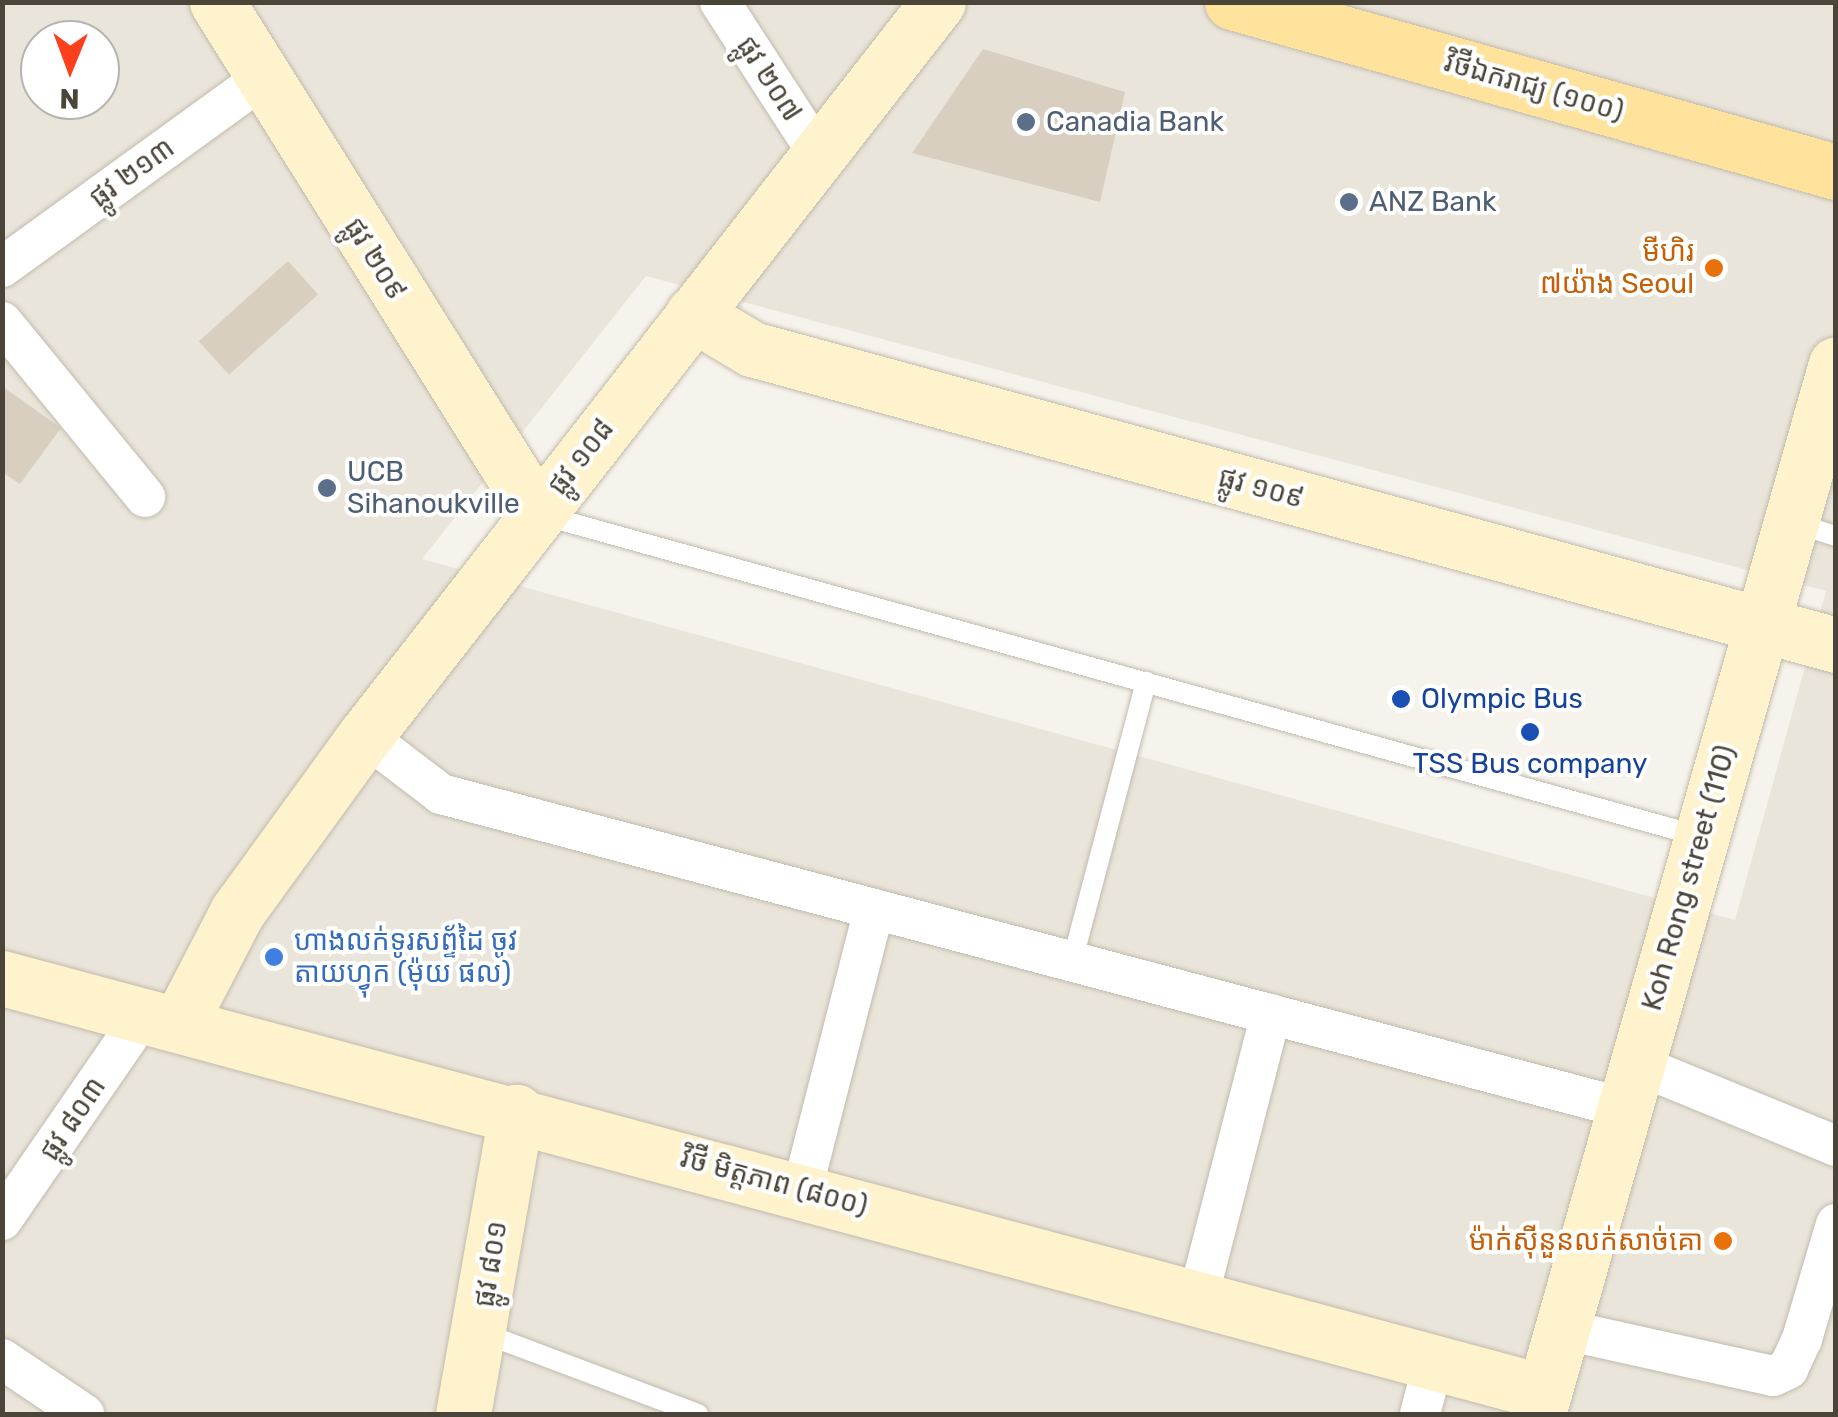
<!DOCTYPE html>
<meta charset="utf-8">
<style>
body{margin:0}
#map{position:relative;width:1838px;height:1417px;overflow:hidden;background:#f6f3ec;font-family:Rubik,"Noto Sans Khmer",sans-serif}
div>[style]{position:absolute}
.residential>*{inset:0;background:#eae5da}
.building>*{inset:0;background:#d8cfc1;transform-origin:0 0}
.roads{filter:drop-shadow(0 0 2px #c2bbae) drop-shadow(0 0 2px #c2bbae)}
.lane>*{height:20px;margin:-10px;padding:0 10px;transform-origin:10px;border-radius:10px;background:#fff}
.street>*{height:40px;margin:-20px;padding:0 20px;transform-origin:20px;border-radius:20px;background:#fff}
.secondary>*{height:55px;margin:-27.5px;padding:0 27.5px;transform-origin:27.5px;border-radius:27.5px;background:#fff3cd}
.primary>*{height:55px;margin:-27.5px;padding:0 27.5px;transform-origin:27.5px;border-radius:27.5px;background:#ffe39c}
.dots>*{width:28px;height:28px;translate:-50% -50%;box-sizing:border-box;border:5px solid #fff;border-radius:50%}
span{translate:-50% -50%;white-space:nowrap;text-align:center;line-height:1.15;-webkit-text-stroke:8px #fff;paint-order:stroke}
.street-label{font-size:28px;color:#4b4439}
.service-label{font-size:28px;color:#4e5e75}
.left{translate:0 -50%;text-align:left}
.food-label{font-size:28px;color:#c56008}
.right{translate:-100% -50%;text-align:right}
.transit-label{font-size:28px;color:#164399}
.shop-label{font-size:28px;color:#366cbe}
.frame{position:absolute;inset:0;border:5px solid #4b4439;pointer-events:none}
.north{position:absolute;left:20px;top:20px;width:100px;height:100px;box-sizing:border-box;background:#fff;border:2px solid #b7b4b0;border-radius:50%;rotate:181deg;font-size:28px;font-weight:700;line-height:40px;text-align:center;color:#4b4439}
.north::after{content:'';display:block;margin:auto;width:35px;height:45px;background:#fc3f1d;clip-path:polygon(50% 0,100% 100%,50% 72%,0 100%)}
</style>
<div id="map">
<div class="residential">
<i style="clip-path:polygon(evenodd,3px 3px,1835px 3px,1835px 1414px,3px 1414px,3px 3px,40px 40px,100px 40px,100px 100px,40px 100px,40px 40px,3px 3px,646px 276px,1826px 591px,1735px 920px,422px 559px,646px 276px)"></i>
</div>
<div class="building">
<i style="clip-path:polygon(983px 49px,1125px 92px,1100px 202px,912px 153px)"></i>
<i style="left:288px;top:261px;width:45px;height:120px;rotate:48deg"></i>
<i style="clip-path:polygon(2px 386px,61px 428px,20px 484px,2px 472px)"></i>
</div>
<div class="roads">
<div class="lane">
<i style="left:542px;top:515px;width:1201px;rotate:15.51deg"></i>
<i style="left:1794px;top:523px;width:44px;rotate:17.2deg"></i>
<i style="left:1072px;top:962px;width:290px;rotate:-75.2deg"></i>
<i style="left:480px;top:1332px;width:233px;rotate:20.6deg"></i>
</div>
<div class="street">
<i style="left:720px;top:2px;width:182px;rotate:57.1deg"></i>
<i style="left:2px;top:267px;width:321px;rotate:-35.9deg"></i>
<i style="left:2px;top:322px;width:226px;rotate:50.7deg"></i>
<i style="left:365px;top:736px;width:96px;rotate:37.3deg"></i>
<i style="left:441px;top:794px;width:1224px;rotate:14.87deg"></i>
<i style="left:1636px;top:1064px;width:216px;rotate:22.3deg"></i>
<i style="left:802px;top:1190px;width:290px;rotate:-75.6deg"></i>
<i style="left:2px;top:1220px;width:247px;rotate:-55.4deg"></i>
<i style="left:1198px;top:1298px;width:293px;rotate:-75.6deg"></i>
<i style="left:1561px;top:1329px;width:217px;rotate:12.5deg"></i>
<i style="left:1773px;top:1376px;width:17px;rotate:-25deg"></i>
<i style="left:1788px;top:1369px;width:33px;rotate:-65deg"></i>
<i style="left:1802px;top:1339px;width:120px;rotate:-73.5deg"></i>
<i style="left:2px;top:1359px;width:99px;rotate:33.9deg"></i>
<i style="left:1420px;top:1414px;width:55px;rotate:-75.2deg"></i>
</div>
<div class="secondary">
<i style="left:217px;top:2px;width:603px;rotate:57.94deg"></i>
<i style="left:693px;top:314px;width:69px;rotate:30.7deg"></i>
<i style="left:752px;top:349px;width:1124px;rotate:15.27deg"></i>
<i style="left:2px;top:978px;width:1597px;rotate:15.03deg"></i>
<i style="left:179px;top:1024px;width:126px;rotate:-62.6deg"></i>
<i style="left:237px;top:912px;width:218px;rotate:-54deg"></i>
<i style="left:365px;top:736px;width:931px;rotate:-52.02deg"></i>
<i style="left:463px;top:1414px;width:307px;rotate:-80deg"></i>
<i style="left:1538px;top:1414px;width:1091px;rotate:-74.16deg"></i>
</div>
<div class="primary">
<i style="left:1232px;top:2px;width:627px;rotate:15.72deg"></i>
</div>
</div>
<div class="dots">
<i style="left:1026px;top:122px;background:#5c6f8a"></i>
<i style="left:1349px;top:202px;background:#5c6f8a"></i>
<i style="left:1714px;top:268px;background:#e8710a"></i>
<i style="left:327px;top:488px;background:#5c6f8a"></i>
<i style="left:1401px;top:699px;background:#1a4fb4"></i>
<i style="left:1530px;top:732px;background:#1a4fb4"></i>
<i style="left:274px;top:957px;background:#3f7fe0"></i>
<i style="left:1723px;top:1241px;background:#e8710a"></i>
</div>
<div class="street-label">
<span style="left:769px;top:79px;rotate:57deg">ផ្លូវ ២០៧</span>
<span style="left:1534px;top:87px;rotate:16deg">វិថីឯករាជ្យ (១០០)</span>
<span style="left:132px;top:173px;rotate:-36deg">ផ្លូវ ២១៣</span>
<span style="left:375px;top:259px;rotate:58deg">ផ្លូវ ២០៩</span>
<span style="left:581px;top:457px;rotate:-52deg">ផ្លូវ ១០៨</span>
<span style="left:1261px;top:488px;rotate:15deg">ផ្លូវ ១០៩</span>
<span style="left:1689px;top:878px;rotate:-74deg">Koh Rong street (110)</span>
<span style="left:73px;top:1119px;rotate:-56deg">ផ្លូវ ៨០៣</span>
<span style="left:774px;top:1182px;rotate:15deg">វិថី មិត្តភាព (៨០០)</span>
<span style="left:491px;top:1264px;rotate:-81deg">ផ្លូវ ៨០១</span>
</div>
<div class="service-label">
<span class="left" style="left:1046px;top:122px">Canadia Bank</span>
<span class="left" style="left:1369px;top:202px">ANZ Bank</span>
<span class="left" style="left:347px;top:488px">UCB<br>Sihanoukville</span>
</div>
<div class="food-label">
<span class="right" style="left:1694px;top:268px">មីហិរ<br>៧យ៉ាង Seoul</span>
<span class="right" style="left:1703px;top:1241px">ម៉ាក់សុីនួនលក់សាច់គោ</span>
</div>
<div class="transit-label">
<span class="left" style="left:1421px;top:699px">Olympic Bus</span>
<span style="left:1530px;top:764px">TSS Bus company</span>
</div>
<div class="shop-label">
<span class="left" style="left:294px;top:957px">ហាងលក់ទូរសព្ទ័ដៃ ចូវ<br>តាយហ្វុក (ម៉ុយ ផល)</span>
</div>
<div class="frame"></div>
<div class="north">N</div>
</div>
